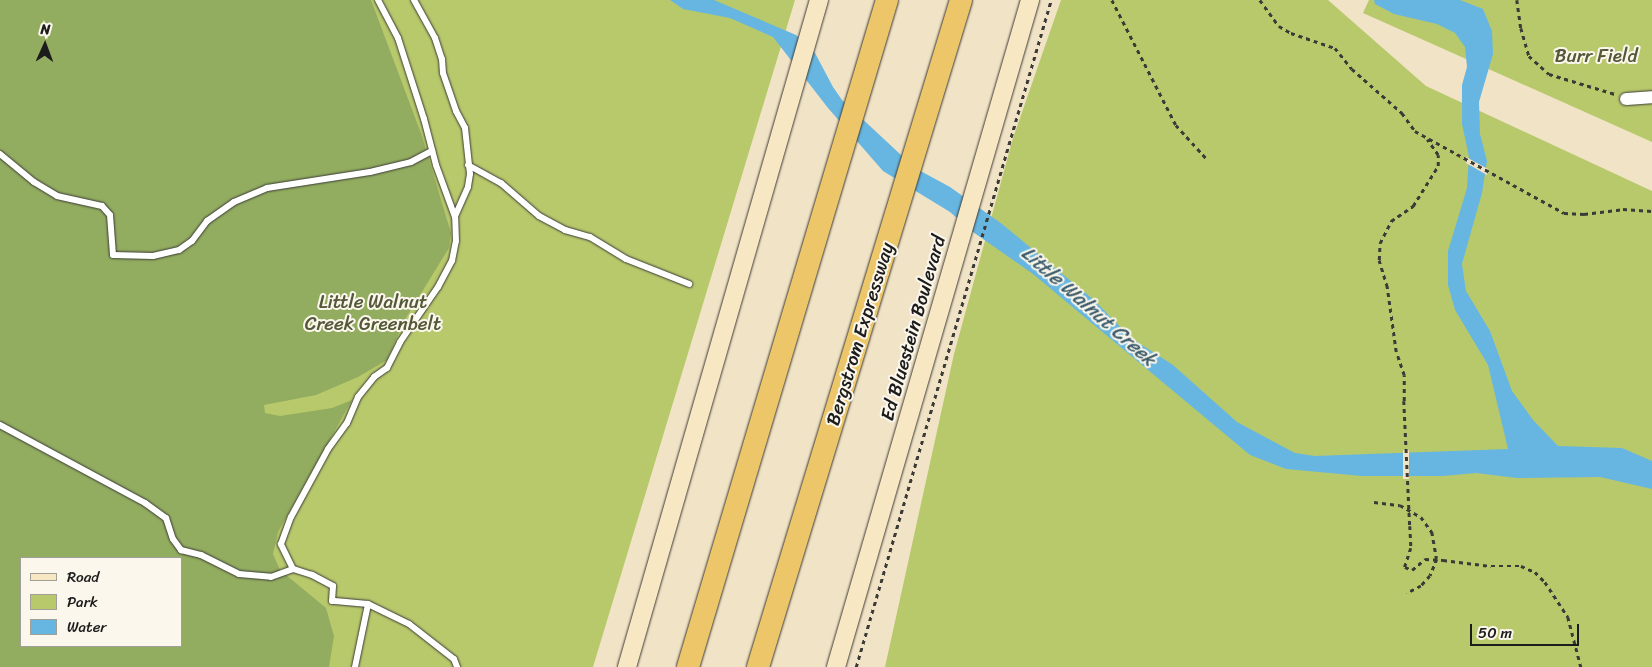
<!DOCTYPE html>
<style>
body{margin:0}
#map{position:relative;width:1652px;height:667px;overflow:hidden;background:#f1e3c6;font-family:Sriracha,sans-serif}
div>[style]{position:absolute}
.green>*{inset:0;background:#b8c96c}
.forest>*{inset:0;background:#92ad60}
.water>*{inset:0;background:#66b6e1}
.pier>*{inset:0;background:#f1e3c6;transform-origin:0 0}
.path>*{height:2.5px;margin-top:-1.25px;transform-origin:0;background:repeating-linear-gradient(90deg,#3c3a36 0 4px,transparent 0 8px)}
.roads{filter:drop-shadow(0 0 1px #3c3a36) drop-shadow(0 0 1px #3c3a36)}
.service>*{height:6px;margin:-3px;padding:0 3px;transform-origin:3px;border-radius:3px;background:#fff}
.minor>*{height:12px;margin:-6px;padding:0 6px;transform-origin:6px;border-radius:6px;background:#fff}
.secondary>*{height:18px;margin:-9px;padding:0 9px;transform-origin:9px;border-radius:9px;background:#f7e8c3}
.motorway>*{height:22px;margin:-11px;padding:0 11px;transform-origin:11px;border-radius:11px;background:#ecc669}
.path-bridge>*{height:2.5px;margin-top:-1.25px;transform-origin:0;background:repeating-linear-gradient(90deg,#3c3a36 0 4px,transparent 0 8px)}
span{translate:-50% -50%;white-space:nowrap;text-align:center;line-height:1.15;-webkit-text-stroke:4px #fbf7ec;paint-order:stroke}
.park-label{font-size:19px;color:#535938}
.street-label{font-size:19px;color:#1c1c1c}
.water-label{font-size:20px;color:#3a5a6b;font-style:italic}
.legend{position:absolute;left:20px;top:557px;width:162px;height:90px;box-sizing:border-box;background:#fbf7ec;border:1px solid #a29f99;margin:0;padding:6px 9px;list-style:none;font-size:15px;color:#1c1c1c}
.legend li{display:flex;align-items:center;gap:10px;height:25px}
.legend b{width:25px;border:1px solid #a29f99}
.north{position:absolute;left:20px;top:20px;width:50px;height:50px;-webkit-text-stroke:4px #fbf7ec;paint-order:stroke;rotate:2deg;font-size:14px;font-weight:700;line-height:20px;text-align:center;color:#1c1c1c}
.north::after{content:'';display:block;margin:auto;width:18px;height:22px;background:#1c1c1c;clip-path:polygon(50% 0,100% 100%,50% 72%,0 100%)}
.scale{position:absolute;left:1470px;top:624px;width:109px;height:22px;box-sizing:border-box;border:2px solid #1c1c1c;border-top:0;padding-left:6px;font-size:15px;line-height:18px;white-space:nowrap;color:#1c1c1c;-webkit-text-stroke:4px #fbf7ec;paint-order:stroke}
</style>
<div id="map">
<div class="green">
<i style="clip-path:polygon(evenodd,0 0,795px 0,593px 667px,0 667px,0 0,21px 558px,181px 558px,181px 646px,21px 646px,21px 558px)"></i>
<i style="clip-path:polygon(1061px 0,1328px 0,1426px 86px,1652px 191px,1652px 667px,885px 667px,954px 354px,1013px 138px)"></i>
<i style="clip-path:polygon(1369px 0,1652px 0,1652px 142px,1363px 13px)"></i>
</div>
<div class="forest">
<i style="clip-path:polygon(evenodd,0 0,371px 0,422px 136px,451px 233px,449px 248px,404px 321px,387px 360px,358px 377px,316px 395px,264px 405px,265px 413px,280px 416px,332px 408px,352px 400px,278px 532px,273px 554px,280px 570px,326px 608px,334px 636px,329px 667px,0 667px,0 0,21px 558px,181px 558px,181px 646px,21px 646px,21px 558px)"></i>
</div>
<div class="water">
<i style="clip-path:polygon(670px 0,714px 0,796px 35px,815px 53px,833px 87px,842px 100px,915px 168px,950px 187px,1002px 224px,1095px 301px,1131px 338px,1173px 365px,1237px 422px,1295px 453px,1315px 456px,1508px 449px,1488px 365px,1455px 310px,1448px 285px,1448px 251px,1467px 188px,1469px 157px,1462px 124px,1462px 85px,1467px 67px,1465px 47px,1455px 33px,1437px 24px,1394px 14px,1375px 4px,1374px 0,1460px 0,1483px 9px,1492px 31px,1493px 54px,1479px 102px,1480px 134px,1487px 161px,1482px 193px,1462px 264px,1466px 291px,1490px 331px,1512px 391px,1533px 420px,1558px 446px,1622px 448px,1652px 461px,1652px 489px,1600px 477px,1517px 478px,1476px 473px,1443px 476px,1362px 476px,1286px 469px,1250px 455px,1033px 274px,973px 232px,950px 212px,883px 171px,828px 108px,773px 37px,730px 18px,683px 9px)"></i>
</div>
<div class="pier">
<i style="clip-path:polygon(1466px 157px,1488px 169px,1487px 175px,1466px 163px)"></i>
<i style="left:1403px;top:450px;width:6px;height:29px"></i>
</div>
<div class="path">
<i style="left:1112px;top:0;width:140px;rotate:62.9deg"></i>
<i style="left:1176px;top:125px;width:45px;rotate:47.7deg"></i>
<i style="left:1260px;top:0;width:32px;rotate:54deg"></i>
<i style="left:1279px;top:26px;width:14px;rotate:30deg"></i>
<i style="left:1291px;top:33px;width:46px;rotate:18.8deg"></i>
<i style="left:1335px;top:48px;width:27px;rotate:51deg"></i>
<i style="left:1352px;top:69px;width:67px;rotate:41.3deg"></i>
<i style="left:1402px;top:113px;width:22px;rotate:54deg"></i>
<i style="left:1415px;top:131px;width:170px;rotate:28.8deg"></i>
<i style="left:1564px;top:213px;width:20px;rotate:3deg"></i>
<i style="left:1584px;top:214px;width:39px;rotate:-7deg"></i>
<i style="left:1623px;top:209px;width:29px;rotate:4deg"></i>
<i style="left:1517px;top:0;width:28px;rotate:82deg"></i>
<i style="left:1521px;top:28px;width:29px;rotate:74deg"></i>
<i style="left:1529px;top:56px;width:27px;rotate:42deg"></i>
<i style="left:1549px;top:74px;width:69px;rotate:16.9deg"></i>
<i style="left:1404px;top:401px;width:26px;rotate:-90deg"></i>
<i style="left:1404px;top:375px;width:24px;rotate:-109deg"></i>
<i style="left:1396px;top:352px;width:66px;rotate:-97.9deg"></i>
<i style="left:1387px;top:287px;width:28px;rotate:-107deg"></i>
<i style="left:1379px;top:260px;width:17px;rotate:-87deg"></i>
<i style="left:1380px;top:243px;width:25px;rotate:-63deg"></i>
<i style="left:1391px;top:221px;width:27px;rotate:-34deg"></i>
<i style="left:1413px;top:206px;width:47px;rotate:-58deg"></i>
<i style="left:1438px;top:166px;width:11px;rotate:-90deg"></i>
<i style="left:1438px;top:155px;width:19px;rotate:-125deg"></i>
<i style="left:1374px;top:502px;width:26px;rotate:7deg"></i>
<i style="left:1400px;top:505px;width:24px;rotate:30deg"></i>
<i style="left:1421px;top:517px;width:19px;rotate:54deg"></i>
<i style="left:1432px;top:532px;width:27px;rotate:80deg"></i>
<i style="left:1437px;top:559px;width:18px;rotate:112deg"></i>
<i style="left:1430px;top:576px;width:13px;rotate:132deg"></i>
<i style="left:1421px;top:586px;width:16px;rotate:153deg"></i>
<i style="left:1410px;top:526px;width:22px;rotate:87deg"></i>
<i style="left:1411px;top:548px;width:20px;rotate:108deg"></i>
<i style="left:1405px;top:567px;width:8px;rotate:23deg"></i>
<i style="left:1412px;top:570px;width:17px;rotate:-40deg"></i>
<i style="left:1425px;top:559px;width:18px;rotate:3deg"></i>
<i style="left:1443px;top:560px;width:48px;rotate:7.1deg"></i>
<i style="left:1491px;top:566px;width:30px"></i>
<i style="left:1521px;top:566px;width:15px;rotate:23deg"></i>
<i style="left:1535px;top:572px;width:14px;rotate:45deg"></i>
<i style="left:1545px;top:582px;width:42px;rotate:56.7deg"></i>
<i style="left:1568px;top:617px;width:52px;rotate:75.4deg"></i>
<i style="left:856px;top:667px;width:695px;rotate:-73.7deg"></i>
</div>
<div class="roads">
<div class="service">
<i style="left:414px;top:0;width:43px;rotate:61.1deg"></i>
<i style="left:435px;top:38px;width:22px;rotate:72deg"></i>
<i style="left:442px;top:59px;width:14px;rotate:86deg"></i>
<i style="left:443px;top:73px;width:40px;rotate:71.1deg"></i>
<i style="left:456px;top:111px;width:19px;rotate:62deg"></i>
<i style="left:465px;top:128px;width:46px;rotate:83.8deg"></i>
<i style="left:470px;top:174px;width:13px;rotate:99deg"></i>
<i style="left:468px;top:187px;width:32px;rotate:114deg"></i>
<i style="left:0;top:154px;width:44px;rotate:39.5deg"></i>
<i style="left:34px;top:182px;width:27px;rotate:31deg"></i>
<i style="left:57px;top:196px;width:46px;rotate:12.5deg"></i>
<i style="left:102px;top:206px;width:12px;rotate:48deg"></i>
<i style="left:110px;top:215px;width:40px;rotate:85.7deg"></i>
<i style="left:113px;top:255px;width:40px;rotate:1.4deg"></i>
<i style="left:153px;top:256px;width:27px;rotate:-13deg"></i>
<i style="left:179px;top:250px;width:16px;rotate:-35deg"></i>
<i style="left:192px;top:241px;width:25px;rotate:-53deg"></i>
<i style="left:207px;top:221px;width:33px;rotate:-35deg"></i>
<i style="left:234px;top:202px;width:36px;rotate:-23deg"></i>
<i style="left:267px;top:188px;width:104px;rotate:-8.8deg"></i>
<i style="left:370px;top:172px;width:42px;rotate:-13.7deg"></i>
<i style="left:411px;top:162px;width:24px;rotate:-28deg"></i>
<i style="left:468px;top:165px;width:38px;rotate:29deg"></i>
<i style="left:501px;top:183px;width:50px;rotate:41deg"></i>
<i style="left:539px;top:216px;width:30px;rotate:28deg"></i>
<i style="left:565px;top:230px;width:26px;rotate:16deg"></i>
<i style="left:590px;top:237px;width:42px;rotate:31.4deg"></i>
<i style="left:626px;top:259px;width:68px;rotate:21.6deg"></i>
<i style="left:0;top:425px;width:165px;rotate:28.3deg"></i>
<i style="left:145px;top:503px;width:26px;rotate:36deg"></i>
<i style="left:166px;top:518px;width:22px;rotate:72deg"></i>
<i style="left:173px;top:539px;width:14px;rotate:54deg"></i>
<i style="left:181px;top:550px;width:21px;rotate:14deg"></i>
<i style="left:201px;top:555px;width:42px;rotate:26.6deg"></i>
<i style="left:239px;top:574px;width:32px;rotate:5deg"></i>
<i style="left:271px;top:577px;width:23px;rotate:-20deg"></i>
<i style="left:368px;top:604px;width:46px;rotate:26deg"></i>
<i style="left:409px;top:624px;width:57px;rotate:37.9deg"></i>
<i style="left:454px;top:659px;width:9px;rotate:69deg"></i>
<i style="left:355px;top:667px;width:64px;rotate:-78.3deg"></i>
<i style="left:368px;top:604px;width:36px;rotate:-175deg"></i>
<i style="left:332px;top:601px;width:15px;rotate:-86deg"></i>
<i style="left:333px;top:586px;width:24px;rotate:-152deg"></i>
<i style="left:312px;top:575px;width:20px;rotate:-162deg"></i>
<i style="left:293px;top:569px;width:28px;rotate:-116deg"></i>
<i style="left:281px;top:544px;width:29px;rotate:-70deg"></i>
<i style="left:291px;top:517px;width:77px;rotate:-61.4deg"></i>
<i style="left:328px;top:449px;width:32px;rotate:-54deg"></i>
<i style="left:347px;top:423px;width:28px;rotate:-67deg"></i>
<i style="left:358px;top:397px;width:26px;rotate:-51deg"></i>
<i style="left:374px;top:377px;width:16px;rotate:-35deg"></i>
<i style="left:387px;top:368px;width:29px;rotate:-63deg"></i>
<i style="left:400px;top:342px;width:67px;rotate:-55.4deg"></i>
<i style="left:438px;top:287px;width:30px;rotate:-62deg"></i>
<i style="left:452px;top:261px;width:20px;rotate:-79deg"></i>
<i style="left:456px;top:241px;width:24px;rotate:-92deg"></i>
<i style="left:455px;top:217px;width:55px;rotate:-110.1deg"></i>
<i style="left:436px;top:165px;width:48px;rotate:-104.6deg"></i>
<i style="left:424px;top:119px;width:85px;rotate:-107.8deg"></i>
<i style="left:398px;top:38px;width:43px;rotate:-117.8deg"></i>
</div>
<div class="minor">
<i style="left:1626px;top:99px;width:26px;rotate:-4deg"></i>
</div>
<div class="secondary">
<i style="left:627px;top:667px;width:694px;rotate:-73.94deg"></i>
<i style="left:836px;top:667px;width:695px;rotate:-73.78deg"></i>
</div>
<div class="motorway">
<i style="left:688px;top:667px;width:696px;rotate:-73.39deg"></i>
<i style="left:758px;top:667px;width:697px;rotate:-73.07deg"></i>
</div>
</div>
<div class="path-bridge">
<i style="left:1404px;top:401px;width:125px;rotate:87.3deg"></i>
</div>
<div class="park-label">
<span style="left:1596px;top:56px">Burr Field</span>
<span style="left:373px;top:313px">Little Walnut<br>Creek Greenbelt</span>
</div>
<div class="street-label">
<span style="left:913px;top:328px;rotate:-74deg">Ed Bluestein Boulevard</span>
<span style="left:860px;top:334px;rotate:-73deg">Bergstrom Expressway</span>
</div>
<div class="water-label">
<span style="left:1089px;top:306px;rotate:41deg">Little Walnut Creek</span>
</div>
<ul class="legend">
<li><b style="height:6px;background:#f7e8c3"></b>Road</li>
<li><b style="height:14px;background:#b8c96c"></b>Park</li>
<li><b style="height:14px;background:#66b6e1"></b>Water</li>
</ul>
<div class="north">N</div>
<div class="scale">50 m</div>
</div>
